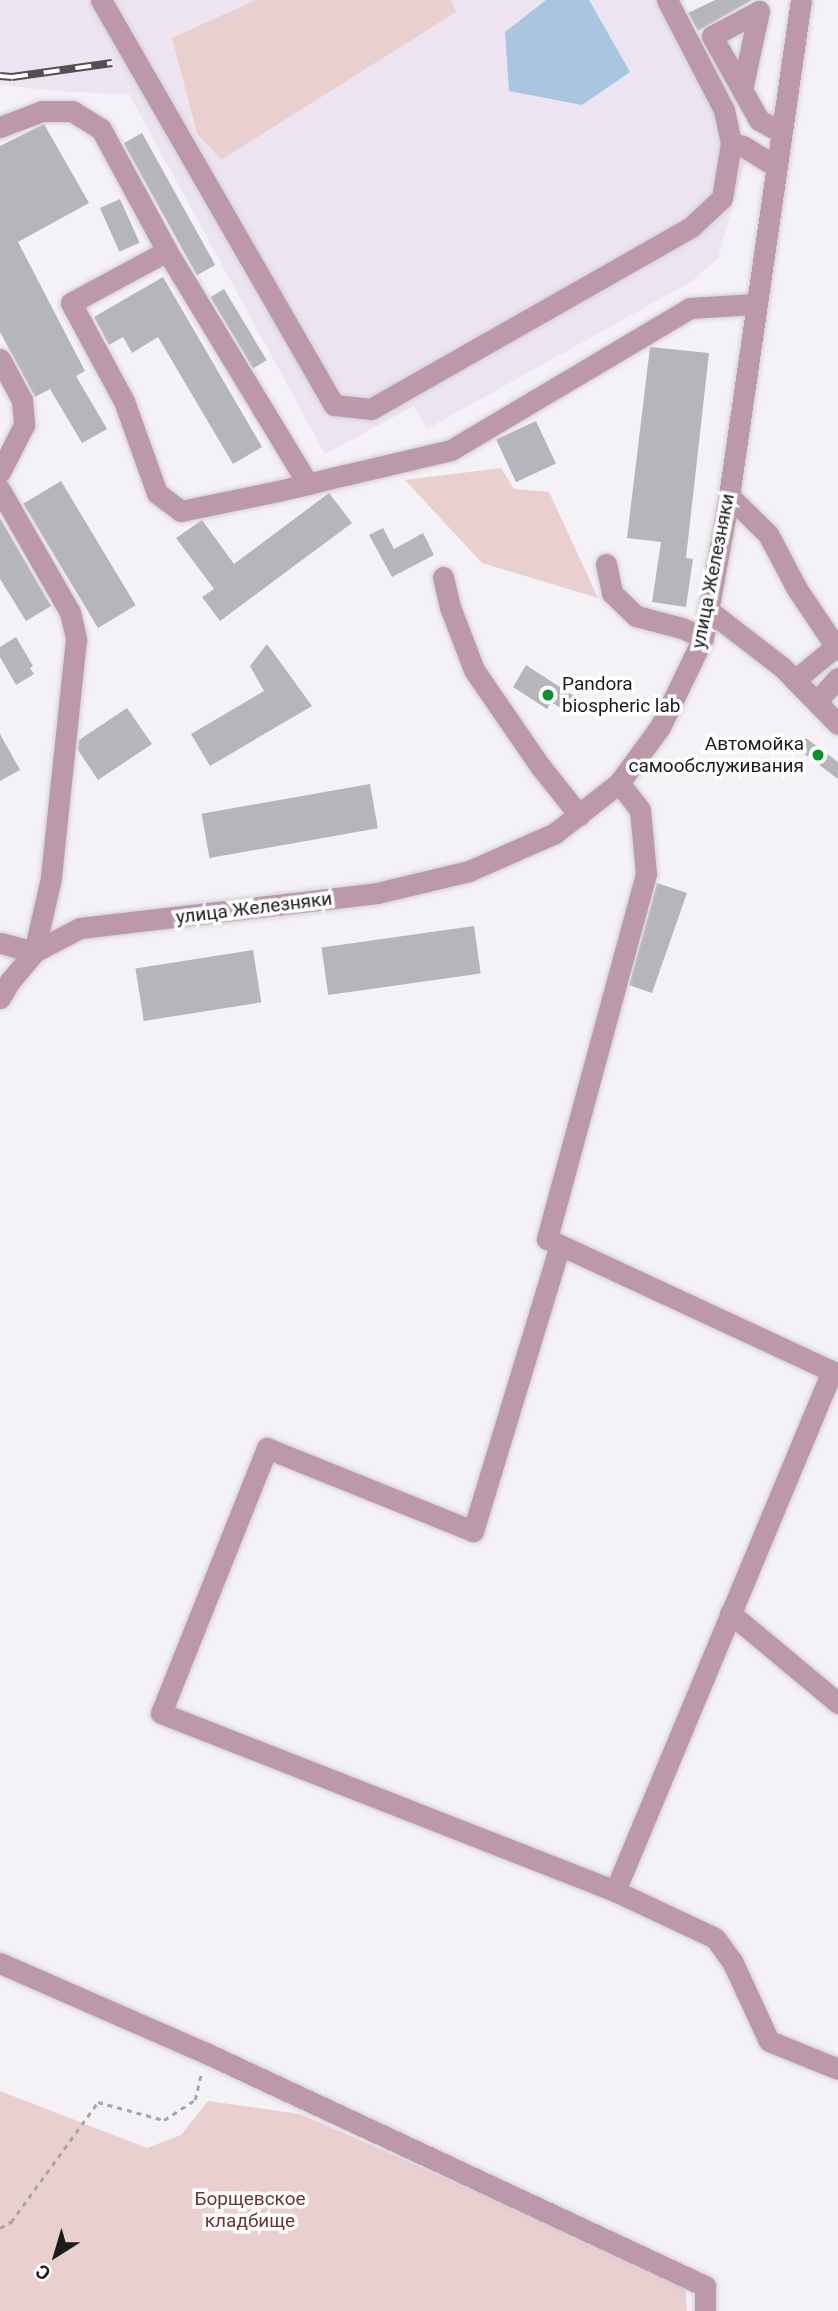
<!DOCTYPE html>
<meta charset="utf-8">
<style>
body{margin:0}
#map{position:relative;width:838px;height:2311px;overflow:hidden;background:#f4f1f7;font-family:Roboto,sans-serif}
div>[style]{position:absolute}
.built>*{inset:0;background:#ece5f1}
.green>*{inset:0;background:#eacfcf}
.water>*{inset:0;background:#a8c6e0}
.building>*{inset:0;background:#b5b6bc;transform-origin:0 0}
.path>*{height:2.5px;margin-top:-1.25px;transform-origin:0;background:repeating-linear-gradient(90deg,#a7a5aa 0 5px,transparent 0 10px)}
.roads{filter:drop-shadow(0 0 2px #d1cfd4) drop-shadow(0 0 2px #d1cfd4)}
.minor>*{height:21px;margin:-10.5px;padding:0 10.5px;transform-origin:10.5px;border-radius:10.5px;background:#bc98ab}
.rail>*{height:8px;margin-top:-4px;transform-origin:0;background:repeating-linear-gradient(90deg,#fff 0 16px,#525053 0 32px);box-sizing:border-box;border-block:2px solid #525053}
.dots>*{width:19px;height:19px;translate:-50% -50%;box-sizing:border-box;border:4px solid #fff;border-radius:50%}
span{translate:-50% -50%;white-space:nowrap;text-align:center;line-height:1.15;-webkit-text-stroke:7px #fff;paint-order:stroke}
.street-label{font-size:19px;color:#1c1b1d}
.poi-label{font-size:19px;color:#1c1b1d}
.left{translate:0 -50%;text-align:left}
.right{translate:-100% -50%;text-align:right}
.park-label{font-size:19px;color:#6b3435}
.north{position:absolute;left:21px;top:2220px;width:70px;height:70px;-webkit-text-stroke:5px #fff;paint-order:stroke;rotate:217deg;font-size:19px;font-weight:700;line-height:28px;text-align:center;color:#1c1b1d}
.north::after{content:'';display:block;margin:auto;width:24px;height:32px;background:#1c1b1d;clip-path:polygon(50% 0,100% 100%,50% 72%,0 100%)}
</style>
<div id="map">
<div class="built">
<i style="clip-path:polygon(0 0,685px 0,674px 6px,740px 120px,745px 162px,718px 258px,692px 281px,427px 429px,414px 406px,325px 454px,129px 94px,69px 92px,0 85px)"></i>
</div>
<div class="green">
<i style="clip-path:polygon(256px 0,451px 0,456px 12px,221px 160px,197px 133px,172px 38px)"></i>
<i style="clip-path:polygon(501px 468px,514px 489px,549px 492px,598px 598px,482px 563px,405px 480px)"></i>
<i style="clip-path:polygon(0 2091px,147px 2148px,181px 2135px,208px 2101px,300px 2114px,685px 2283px,687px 2311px,0 2311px)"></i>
</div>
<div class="water">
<i style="clip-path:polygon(546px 0,589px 0,630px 72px,582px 105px,509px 91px,505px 32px)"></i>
</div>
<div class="building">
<i style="clip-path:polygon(715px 0,752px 0,698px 31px,688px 13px)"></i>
<i style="clip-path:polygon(44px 124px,89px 203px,18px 242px,85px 371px,76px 376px,107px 429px,82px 443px,50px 389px,35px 397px,0 332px,0 146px)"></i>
<i style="left:142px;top:133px;width:151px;height:21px;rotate:61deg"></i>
<i style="left:120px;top:199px;width:48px;height:22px;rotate:66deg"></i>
<i style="clip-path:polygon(163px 277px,262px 447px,233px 464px,158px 337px,132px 353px,123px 337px,109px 345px,94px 317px)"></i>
<i style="left:224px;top:289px;width:83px;height:16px;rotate:59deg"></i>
<i style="clip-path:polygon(650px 347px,709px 353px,686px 558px,693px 559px,686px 607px,652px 602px,661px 542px,627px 538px)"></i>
<i style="left:536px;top:421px;width:47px;height:44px;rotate:65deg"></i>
<i style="left:61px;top:481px;width:145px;height:44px;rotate:59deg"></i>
<i style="clip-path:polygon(329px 493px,352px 523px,220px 621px,202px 597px,214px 589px,176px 538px,202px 520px,234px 564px)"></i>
<i style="clip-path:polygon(0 518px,51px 606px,26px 621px,0 579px)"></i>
<i style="clip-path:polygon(383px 528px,394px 549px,423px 533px,434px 555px,392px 577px,369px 535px)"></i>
<i style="clip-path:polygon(16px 637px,33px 666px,30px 668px,34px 674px,16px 685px,0 657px,0 647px)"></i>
<i style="clip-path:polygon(267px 644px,312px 706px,210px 766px,191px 734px,264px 691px,250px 666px)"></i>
<i style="clip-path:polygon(526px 665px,583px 702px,574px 716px,551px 702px,547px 709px,513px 687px)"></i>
<i style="clip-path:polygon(127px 708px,152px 744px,98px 780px,78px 750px,79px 740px)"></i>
<i style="clip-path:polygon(0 734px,20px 770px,0 781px)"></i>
<i style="clip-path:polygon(806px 738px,838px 762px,838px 779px,798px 749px)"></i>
<i style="left:370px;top:784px;width:45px;height:171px;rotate:80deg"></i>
<i style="clip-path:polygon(657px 883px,687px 893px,652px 993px,629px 985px)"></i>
<i style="left:474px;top:926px;width:48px;height:154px;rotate:82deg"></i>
<i style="left:253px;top:950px;width:53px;height:119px;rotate:81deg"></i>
</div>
<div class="path">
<i style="left:0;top:2228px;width:13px;rotate:-29deg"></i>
<i style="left:11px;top:2222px;width:148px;rotate:-54.1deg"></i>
<i style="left:98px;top:2102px;width:68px;rotate:15.3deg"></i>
<i style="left:164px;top:2120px;width:37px;rotate:-33deg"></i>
<i style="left:195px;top:2100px;width:28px;rotate:-77deg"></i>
</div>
<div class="roads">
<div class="minor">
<i style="left:101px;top:0;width:467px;rotate:60.1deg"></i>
<i style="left:334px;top:405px;width:37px;rotate:6deg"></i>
<i style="left:371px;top:409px;width:368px;rotate:-29.6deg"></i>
<i style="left:691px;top:227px;width:42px;rotate:-43.1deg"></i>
<i style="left:722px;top:198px;width:56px;rotate:-80.7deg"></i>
<i style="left:731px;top:143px;width:34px;rotate:-102deg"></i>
<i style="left:724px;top:110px;width:124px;rotate:-117.4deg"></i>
<i style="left:742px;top:90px;width:81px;rotate:-77.9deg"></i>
<i style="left:759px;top:11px;width:53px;rotate:152deg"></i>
<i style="left:712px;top:36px;width:96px;rotate:60.8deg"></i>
<i style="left:759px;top:120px;width:25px;rotate:29deg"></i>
<i style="left:0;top:127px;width:45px;rotate:-20.9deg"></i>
<i style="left:42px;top:111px;width:30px"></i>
<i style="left:72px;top:111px;width:34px;rotate:32deg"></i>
<i style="left:101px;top:129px;width:139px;rotate:61.6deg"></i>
<i style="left:731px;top:143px;width:12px;rotate:14deg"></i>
<i style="left:743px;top:146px;width:39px;rotate:32deg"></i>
<i style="left:0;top:359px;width:47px;rotate:61.8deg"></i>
<i style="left:22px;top:400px;width:25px;rotate:85deg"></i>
<i style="left:24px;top:425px;width:53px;rotate:117.1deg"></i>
<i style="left:308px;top:484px;width:272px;rotate:-121.2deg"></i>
<i style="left:167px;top:251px;width:109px;rotate:151.6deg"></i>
<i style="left:71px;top:303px;width:111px;rotate:61.6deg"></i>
<i style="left:124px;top:401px;width:98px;rotate:70.3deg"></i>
<i style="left:157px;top:493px;width:30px;rotate:37deg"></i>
<i style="left:181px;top:511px;width:99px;rotate:-11.7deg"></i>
<i style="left:278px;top:491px;width:31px;rotate:-13deg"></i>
<i style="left:308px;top:484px;width:38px;rotate:-14deg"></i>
<i style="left:345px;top:475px;width:109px;rotate:-13.3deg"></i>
<i style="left:451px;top:450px;width:278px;rotate:-30.7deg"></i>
<i style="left:690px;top:308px;width:65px;rotate:-3.5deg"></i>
<i style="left:0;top:490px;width:141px;rotate:60.2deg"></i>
<i style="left:70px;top:612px;width:28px;rotate:77deg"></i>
<i style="left:76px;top:639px;width:240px;rotate:96deg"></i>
<i style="left:51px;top:878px;width:76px;rotate:102.9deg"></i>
<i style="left:34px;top:952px;width:35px;rotate:-165deg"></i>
<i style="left:729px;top:496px;width:54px;rotate:44.3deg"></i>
<i style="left:768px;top:534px;width:62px;rotate:62.2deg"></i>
<i style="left:797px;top:589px;width:73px;rotate:56.1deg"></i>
<i style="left:606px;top:564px;width:30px;rotate:78deg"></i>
<i style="left:612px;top:593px;width:33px;rotate:44deg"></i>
<i style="left:636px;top:616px;width:48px;rotate:14.6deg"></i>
<i style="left:682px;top:628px;width:23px;rotate:25deg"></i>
<i style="left:443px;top:577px;width:31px;rotate:77deg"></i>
<i style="left:450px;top:607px;width:67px;rotate:69.1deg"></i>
<i style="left:474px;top:670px;width:116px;rotate:55.5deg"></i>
<i style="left:540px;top:766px;width:63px;rotate:51.5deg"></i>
<i style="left:708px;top:610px;width:93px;rotate:37.6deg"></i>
<i style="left:782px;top:667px;width:80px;rotate:45.5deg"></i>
<i style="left:795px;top:680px;width:52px;rotate:-39.5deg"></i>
<i style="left:817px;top:701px;width:31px;rotate:-48deg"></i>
<i style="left:619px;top:783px;width:34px;rotate:52deg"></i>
<i style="left:640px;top:810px;width:64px;rotate:84.6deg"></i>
<i style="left:646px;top:874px;width:378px;rotate:105.2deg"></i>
<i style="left:547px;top:1239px;width:321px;rotate:24.9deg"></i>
<i style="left:0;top:998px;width:20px;rotate:-60deg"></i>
<i style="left:10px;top:981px;width:38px;rotate:-50deg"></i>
<i style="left:34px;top:952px;width:52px;rotate:-27.6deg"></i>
<i style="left:80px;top:928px;width:299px;rotate:-6.7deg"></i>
<i style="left:377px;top:893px;width:95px;rotate:-13.4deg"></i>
<i style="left:469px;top:871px;width:94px;rotate:-23.8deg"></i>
<i style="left:555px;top:833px;width:81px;rotate:-38deg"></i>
<i style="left:619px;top:783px;width:69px;rotate:-53.8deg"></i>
<i style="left:660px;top:727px;width:99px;rotate:-64.2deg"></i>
<i style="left:703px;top:638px;width:144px;rotate:-79.6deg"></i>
<i style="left:729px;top:496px;width:501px;rotate:-81.74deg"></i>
<i style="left:560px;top:1245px;width:299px;rotate:106.9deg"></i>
<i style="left:473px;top:1531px;width:222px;rotate:-158.1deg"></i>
<i style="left:267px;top:1448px;width:285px;rotate:111.8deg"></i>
<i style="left:161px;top:1713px;width:488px;rotate:21.4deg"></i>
<i style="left:615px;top:1891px;width:563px;rotate:-67.35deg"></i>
<i style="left:730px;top:1613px;width:141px;rotate:39.8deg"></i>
<i style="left:615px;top:1891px;width:110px;rotate:25.2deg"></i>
<i style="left:715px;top:1938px;width:29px;rotate:54deg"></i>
<i style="left:732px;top:1961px;width:88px;rotate:65.2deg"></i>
<i style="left:769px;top:2041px;width:74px;rotate:22.1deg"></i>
<i style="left:0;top:1963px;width:225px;rotate:23.6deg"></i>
<i style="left:206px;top:2053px;width:551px;rotate:25.03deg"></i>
<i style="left:705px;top:2286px;width:25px;rotate:90deg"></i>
</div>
</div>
<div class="rail">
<i style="left:0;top:76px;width:12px;rotate:5deg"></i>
<i style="left:12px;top:77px;width:101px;rotate:-8deg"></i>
</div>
<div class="dots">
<i style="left:548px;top:695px;background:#029328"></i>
<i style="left:818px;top:755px;background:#029328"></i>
</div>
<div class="street-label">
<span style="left:713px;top:571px;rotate:-79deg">улица Железняки</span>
<span style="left:254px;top:908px;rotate:-7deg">улица Железняки</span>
</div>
<div class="poi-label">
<span class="left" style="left:562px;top:695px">Pandora<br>biospheric lab</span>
<span class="right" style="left:804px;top:755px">Автомойка<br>самообслуживания</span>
</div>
<div class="park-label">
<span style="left:250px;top:2210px">Борщевское<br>кладбище</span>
</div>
<div class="north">С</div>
</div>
